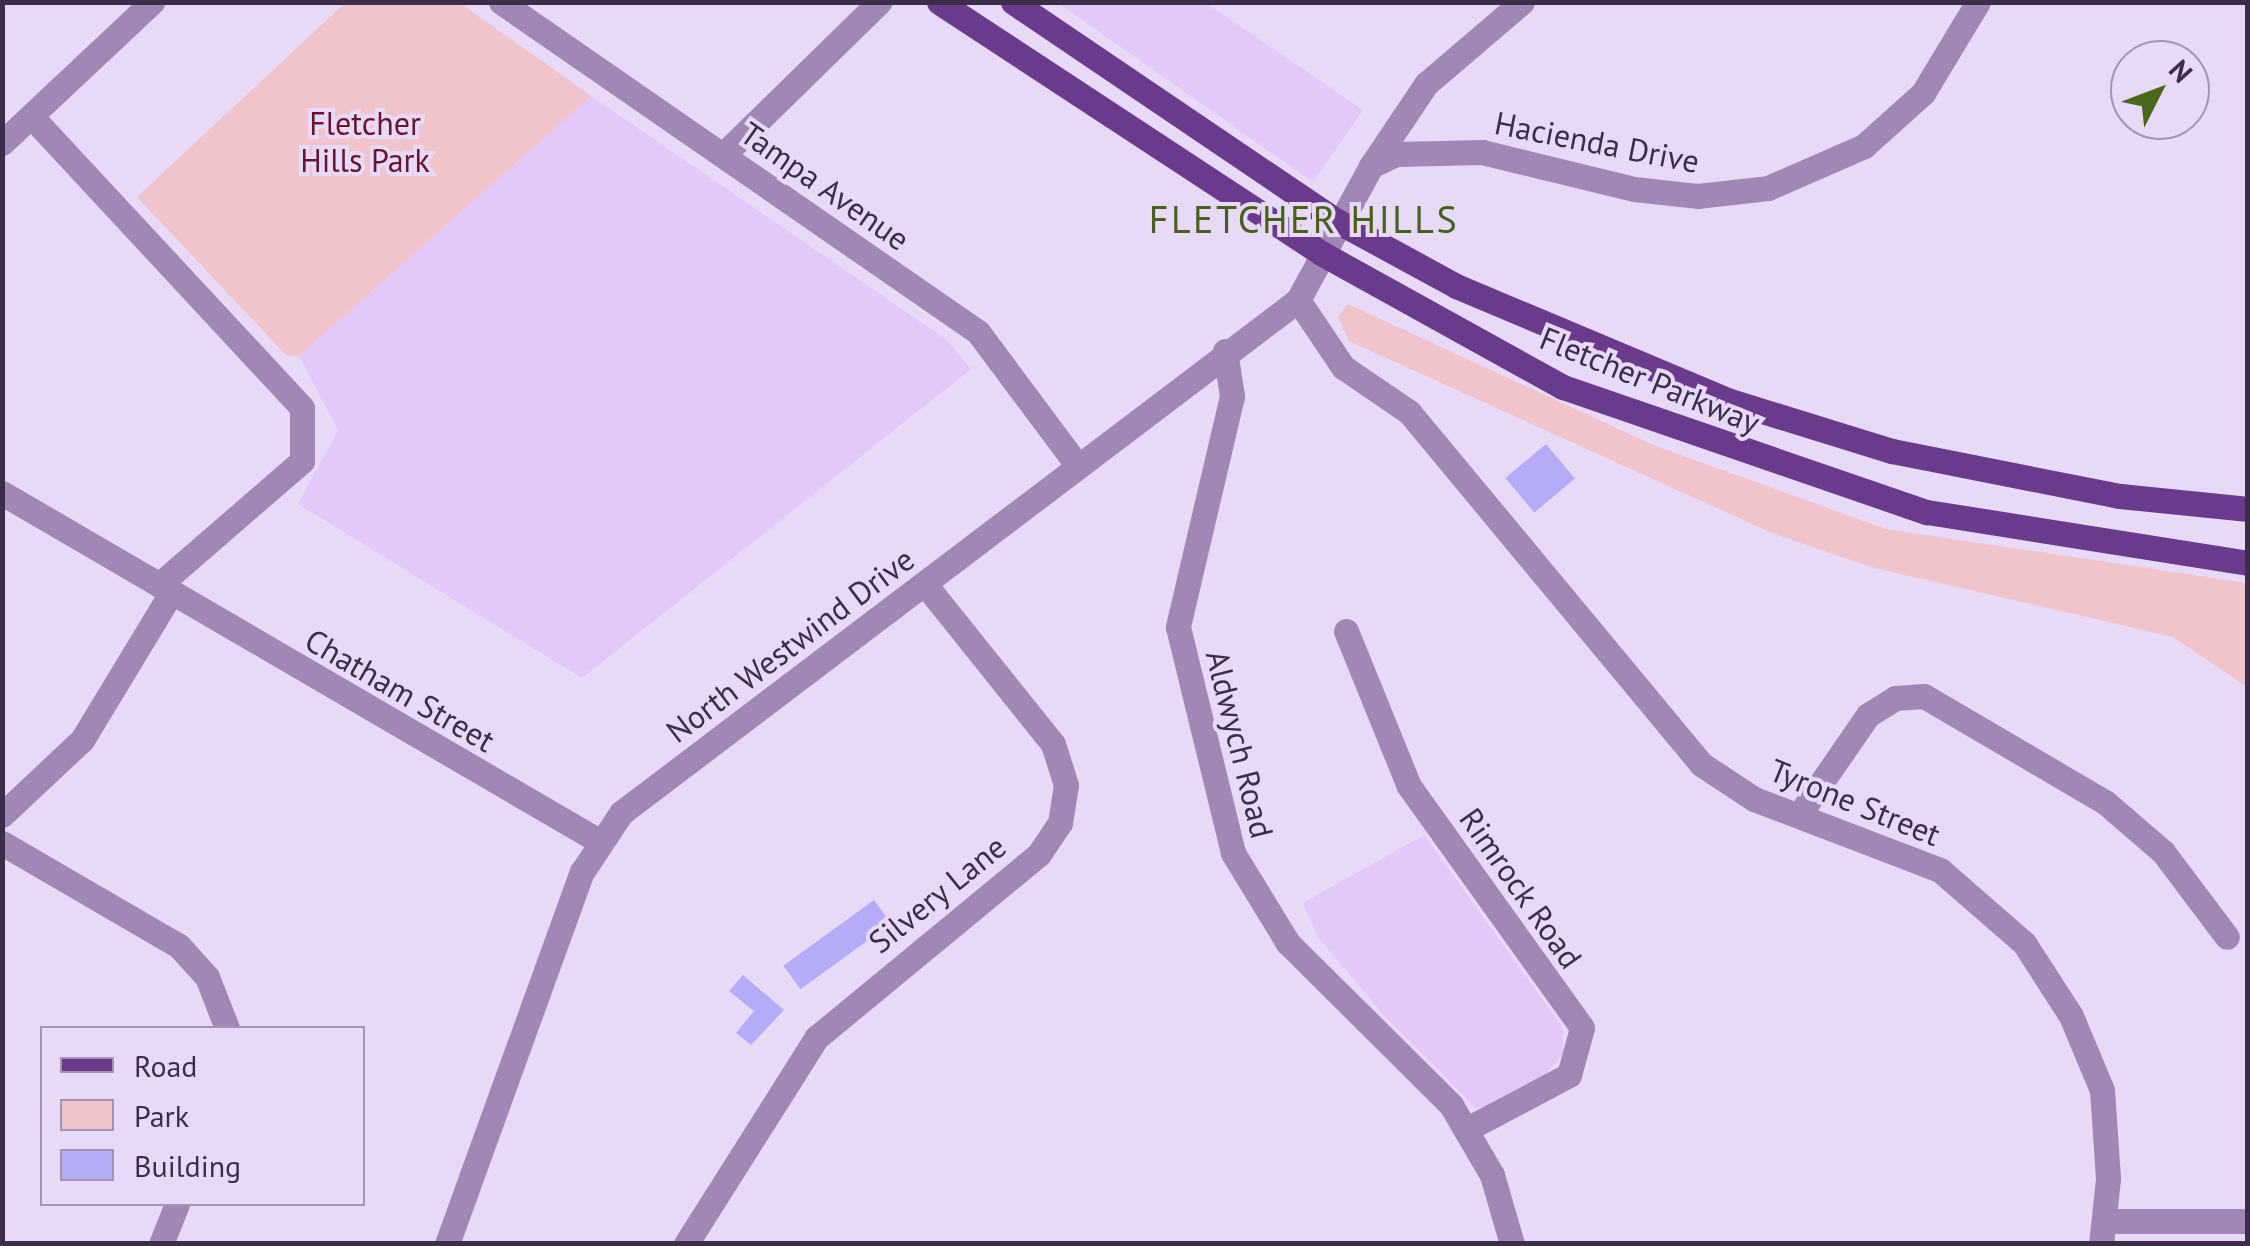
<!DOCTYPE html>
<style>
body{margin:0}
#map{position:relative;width:2250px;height:1246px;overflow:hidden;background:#e8d9f7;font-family:"PT Sans",sans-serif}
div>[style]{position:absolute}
.built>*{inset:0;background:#e2c9fa}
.green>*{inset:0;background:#f1c3ca}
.building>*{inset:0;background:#b4acf9;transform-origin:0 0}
.minor>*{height:25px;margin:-12.5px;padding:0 12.5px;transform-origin:12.5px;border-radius:12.5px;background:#a087b6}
.major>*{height:25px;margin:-12.5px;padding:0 12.5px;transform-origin:12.5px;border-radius:12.5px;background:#6a3a8d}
span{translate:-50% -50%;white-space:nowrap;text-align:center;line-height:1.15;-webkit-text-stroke:8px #e8d9f7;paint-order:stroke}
.park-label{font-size:32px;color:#67162e}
.street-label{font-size:32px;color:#3d2d4a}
.quarter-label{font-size:38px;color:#46611c;letter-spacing:2.5px}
.frame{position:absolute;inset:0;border:5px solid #3d2d4a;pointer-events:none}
.legend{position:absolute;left:40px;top:1026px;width:325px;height:180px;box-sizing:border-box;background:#e8d9f7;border:2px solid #a494b2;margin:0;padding:12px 18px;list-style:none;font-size:30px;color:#3d2d4a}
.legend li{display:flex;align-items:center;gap:20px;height:50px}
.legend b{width:50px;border:2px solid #a494b2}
.north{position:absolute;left:2110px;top:40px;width:100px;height:100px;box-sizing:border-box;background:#e8d9f7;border:2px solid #a494b2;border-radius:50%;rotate:48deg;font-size:28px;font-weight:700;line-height:40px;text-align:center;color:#3d2d4a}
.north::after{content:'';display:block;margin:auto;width:35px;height:45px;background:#4a681c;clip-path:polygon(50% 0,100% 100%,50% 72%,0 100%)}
</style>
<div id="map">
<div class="built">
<i style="clip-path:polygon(1058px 3px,1206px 3px,1363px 110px,1313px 182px)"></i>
<i style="clip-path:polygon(591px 96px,947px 340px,971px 369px,582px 678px,298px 504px,338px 430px,299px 356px)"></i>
<i style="clip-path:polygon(1424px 835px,1563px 1028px,1563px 1054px,1536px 1086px,1496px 1105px,1476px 1108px,1382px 1013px,1318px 937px,1303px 903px)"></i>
</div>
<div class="green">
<i style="clip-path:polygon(345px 3px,460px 3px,591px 96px,299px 356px,286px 355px,137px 197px)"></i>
<i style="clip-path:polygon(1348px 304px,1653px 445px,1886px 529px,2247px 583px,2247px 687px,2173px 637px,1871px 567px,1772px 533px,1349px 341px,1338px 317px)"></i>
</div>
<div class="building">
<i style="left:1546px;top:444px;width:45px;height:53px;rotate:50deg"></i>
<i style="left:874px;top:900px;width:29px;height:112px;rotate:54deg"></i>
<i style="clip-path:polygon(743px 975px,784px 1010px,751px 1045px,736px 1033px,754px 1011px,729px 991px)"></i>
</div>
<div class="minor">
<i style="left:501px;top:2px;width:580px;rotate:34.68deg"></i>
<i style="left:978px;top:332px;width:162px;rotate:53.3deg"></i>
<i style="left:31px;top:116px;width:398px;rotate:47.1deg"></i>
<i style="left:302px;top:408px;width:53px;rotate:90deg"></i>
<i style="left:302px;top:461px;width:189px;rotate:139.1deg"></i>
<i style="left:2px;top:143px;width:206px;rotate:-43.2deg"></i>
<i style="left:723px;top:155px;width:219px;rotate:-44.4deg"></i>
<i style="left:1371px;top:166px;width:99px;rotate:-56.1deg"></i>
<i style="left:1426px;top:84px;width:126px;rotate:-40.5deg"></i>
<i style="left:1298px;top:300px;width:81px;rotate:56.1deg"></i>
<i style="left:1343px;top:367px;width:80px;rotate:34.3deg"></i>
<i style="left:1409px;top:412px;width:457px;rotate:50.3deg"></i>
<i style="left:1701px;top:764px;width:64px;rotate:33.4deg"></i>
<i style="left:1754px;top:799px;width:199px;rotate:20.9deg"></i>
<i style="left:1940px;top:870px;width:111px;rotate:41deg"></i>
<i style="left:2024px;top:943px;width:87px;rotate:57.2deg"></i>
<i style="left:2071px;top:1016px;width:80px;rotate:67.3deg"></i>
<i style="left:2102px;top:1090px;width:89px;rotate:86.1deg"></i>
<i style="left:2108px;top:1179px;width:65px;rotate:96.1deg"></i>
<i style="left:1225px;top:351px;width:46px;rotate:81.2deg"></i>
<i style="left:1232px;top:396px;width:237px;rotate:103.2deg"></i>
<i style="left:1178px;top:627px;width:233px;rotate:76.3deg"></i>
<i style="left:1233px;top:853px;width:105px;rotate:58.6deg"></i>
<i style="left:1288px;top:943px;width:230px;rotate:44.8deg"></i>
<i style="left:1451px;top:1105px;width:81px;rotate:59.6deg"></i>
<i style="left:1492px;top:1175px;width:72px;rotate:73.8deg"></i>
<i style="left:2px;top:493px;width:691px;rotate:30.24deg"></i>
<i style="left:1346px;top:631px;width:167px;rotate:67.9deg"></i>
<i style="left:1409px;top:786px;width:297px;rotate:54.4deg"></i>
<i style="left:1582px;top:1028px;width:49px;rotate:105.5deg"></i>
<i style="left:1569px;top:1075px;width:115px;rotate:152.1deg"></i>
<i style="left:2px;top:815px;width:110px;rotate:-43.2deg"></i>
<i style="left:82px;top:740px;width:172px;rotate:-58.8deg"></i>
<i style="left:1799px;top:815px;width:121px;rotate:-55.4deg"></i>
<i style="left:1868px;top:715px;width:32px;rotate:-32deg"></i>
<i style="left:1895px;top:698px;width:29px;rotate:-4deg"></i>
<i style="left:1924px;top:696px;width:210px;rotate:30.4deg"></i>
<i style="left:2105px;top:802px;width:77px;rotate:40.8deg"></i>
<i style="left:2163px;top:852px;width:106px;rotate:53deg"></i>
<i style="left:2px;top:843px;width:205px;rotate:30.2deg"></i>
<i style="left:179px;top:946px;width:42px;rotate:47.9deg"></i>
<i style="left:207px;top:977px;width:55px;rotate:68.6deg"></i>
<i style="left:2105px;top:1221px;width:143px"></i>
<i style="left:161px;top:1244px;width:43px;rotate:-68.2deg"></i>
<i style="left:447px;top:1244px;width:396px;rotate:-70.1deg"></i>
<i style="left:582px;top:872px;width:71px;rotate:-56.5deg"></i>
<i style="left:621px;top:813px;width:849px;rotate:-37.15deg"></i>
<i style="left:1298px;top:300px;width:153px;rotate:-61.4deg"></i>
<i style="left:1371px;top:166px;width:28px;rotate:-26deg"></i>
<i style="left:1396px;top:154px;width:86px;rotate:-1.3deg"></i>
<i style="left:1482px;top:152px;width:156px;rotate:13.7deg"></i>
<i style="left:1634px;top:189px;width:63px;rotate:6.3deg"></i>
<i style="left:1697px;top:196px;width:71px;rotate:-6.4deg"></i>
<i style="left:1768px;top:188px;width:105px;rotate:-23.6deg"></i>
<i style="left:1864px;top:146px;width:79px;rotate:-41.9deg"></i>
<i style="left:1923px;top:93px;width:106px;rotate:-58.9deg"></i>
<i style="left:686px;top:1244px;width:244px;rotate:-57.7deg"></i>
<i style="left:816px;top:1038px;width:289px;rotate:-39.5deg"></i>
<i style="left:1039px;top:854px;width:37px;rotate:-56deg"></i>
<i style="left:1060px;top:823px;width:38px;rotate:-81deg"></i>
<i style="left:1066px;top:785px;width:43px;rotate:-107.6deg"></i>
<i style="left:1053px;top:744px;width:205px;rotate:-128.7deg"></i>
</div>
<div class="major">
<i style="left:939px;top:2px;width:457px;rotate:33.3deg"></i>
<i style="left:1321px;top:253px;width:277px;rotate:29deg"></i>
<i style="left:1563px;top:387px;width:385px;rotate:19deg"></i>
<i style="left:1927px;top:512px;width:325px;rotate:9deg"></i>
<i style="left:1013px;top:2px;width:391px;rotate:34.1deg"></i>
<i style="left:1337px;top:221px;width:136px;rotate:28.6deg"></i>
<i style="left:1456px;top:286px;width:297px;rotate:22.8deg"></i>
<i style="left:1730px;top:401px;width:170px;rotate:17.2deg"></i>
<i style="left:1892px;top:451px;width:232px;rotate:11.2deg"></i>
<i style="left:2120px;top:496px;width:129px;rotate:5.8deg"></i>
</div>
<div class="park-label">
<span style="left:365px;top:142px">Fletcher<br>Hills Park</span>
</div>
<div class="street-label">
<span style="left:1597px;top:142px;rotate:11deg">Hacienda Drive</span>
<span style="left:825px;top:186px;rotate:35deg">Tampa Avenue</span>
<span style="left:1650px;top:380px;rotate:22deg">Fletcher Parkway</span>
<span style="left:790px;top:645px;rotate:-37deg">North Westwind Drive</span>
<span style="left:400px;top:690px;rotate:30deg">Chatham Street</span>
<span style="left:1240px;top:744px;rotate:76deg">Aldwych Road</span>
<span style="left:1855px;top:802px;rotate:22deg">Tyrone Street</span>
<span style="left:1521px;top:888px;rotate:55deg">Rimrock Road</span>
<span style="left:937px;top:894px;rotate:-39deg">Silvery Lane</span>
</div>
<div class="quarter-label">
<span style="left:1304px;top:219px">FLETCHER HILLS</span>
</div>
<div class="frame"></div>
<ul class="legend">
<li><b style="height:12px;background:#6a3a8d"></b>Road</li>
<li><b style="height:28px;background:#f1c3ca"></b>Park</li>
<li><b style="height:28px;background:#b4acf9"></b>Building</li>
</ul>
<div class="north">N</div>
</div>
